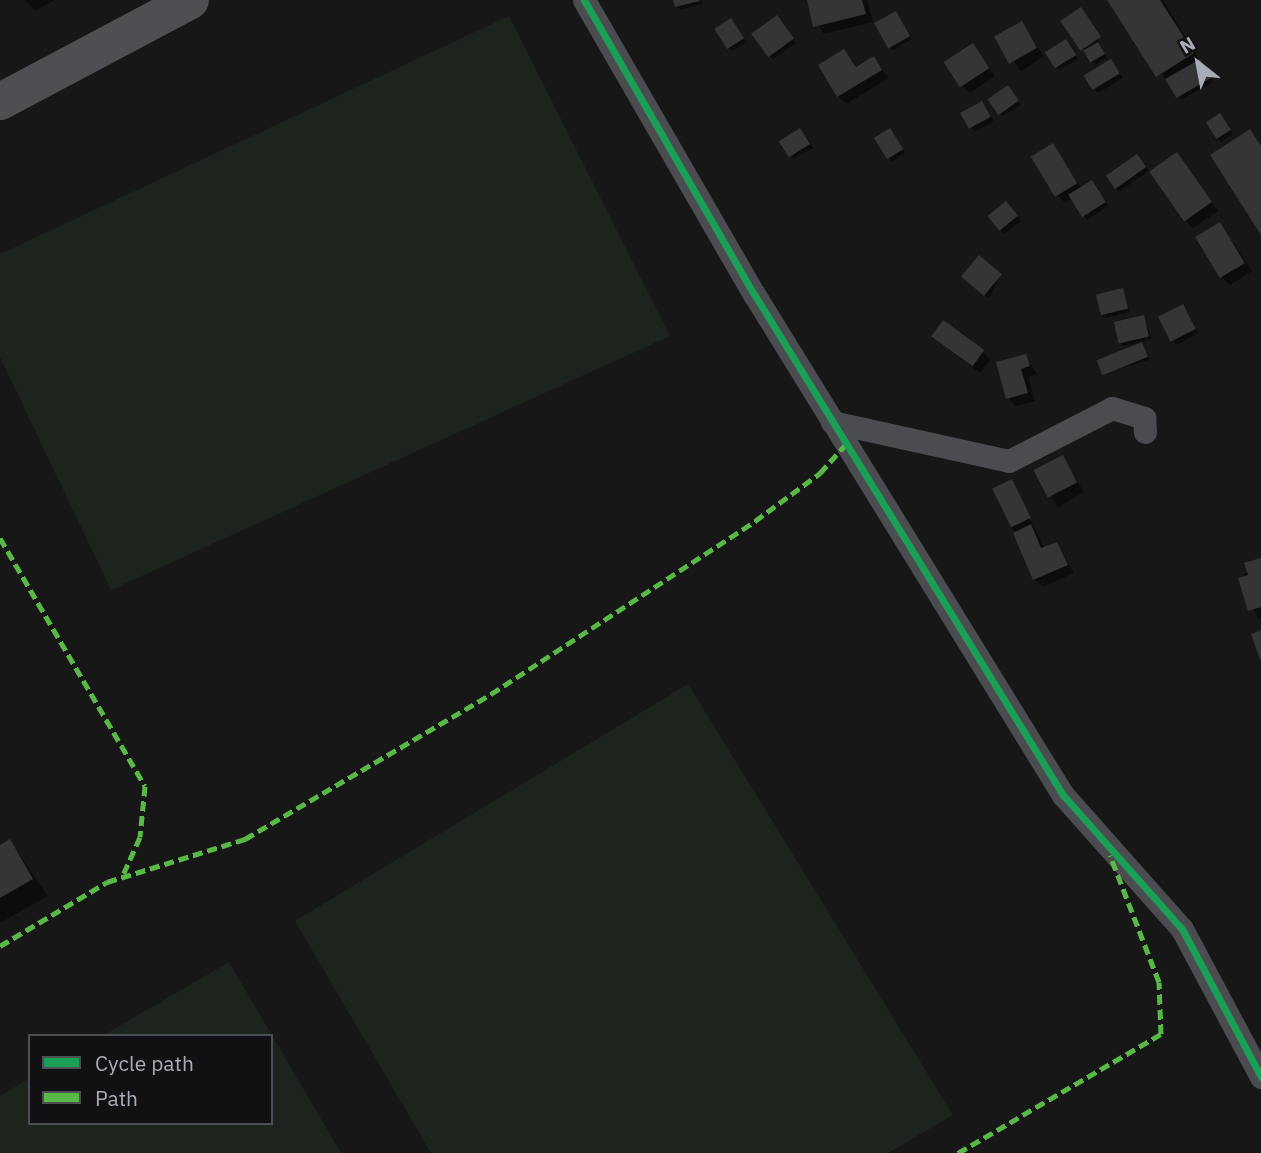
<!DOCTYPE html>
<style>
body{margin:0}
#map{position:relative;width:1261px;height:1153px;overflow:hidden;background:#171717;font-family:"IBM Plex Sans",sans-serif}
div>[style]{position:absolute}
.green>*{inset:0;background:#1d241e}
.shadow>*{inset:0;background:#0007;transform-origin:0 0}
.building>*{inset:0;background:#353536;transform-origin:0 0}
.minor>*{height:23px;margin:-11.5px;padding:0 11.5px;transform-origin:11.5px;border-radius:11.5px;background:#4b4c50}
.primary>*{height:37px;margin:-18.5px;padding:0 18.5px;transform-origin:18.5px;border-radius:18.5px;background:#4d4f52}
.quiet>*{height:5px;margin-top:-2.5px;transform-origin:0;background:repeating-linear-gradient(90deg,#58b947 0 10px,transparent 0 15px)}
.cycleway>*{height:7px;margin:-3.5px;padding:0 3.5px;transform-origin:3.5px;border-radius:3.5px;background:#1a9f57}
span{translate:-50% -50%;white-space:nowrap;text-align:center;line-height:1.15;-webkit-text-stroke:7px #111113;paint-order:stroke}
.legend{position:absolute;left:28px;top:1034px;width:245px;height:91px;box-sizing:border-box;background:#111113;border:2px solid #4d4f55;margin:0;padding:9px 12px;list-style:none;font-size:21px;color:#a8adb8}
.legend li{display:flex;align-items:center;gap:14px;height:35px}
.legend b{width:35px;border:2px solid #4d4f55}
.north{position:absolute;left:1163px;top:28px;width:70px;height:70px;-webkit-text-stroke:5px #111113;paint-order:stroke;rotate:329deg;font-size:19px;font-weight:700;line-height:28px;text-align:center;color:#a8adb8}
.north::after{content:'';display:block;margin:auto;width:24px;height:32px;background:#a8adb8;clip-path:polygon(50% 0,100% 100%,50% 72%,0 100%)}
</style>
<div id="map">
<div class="green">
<i style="clip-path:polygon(509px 16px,670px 336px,111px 590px,0 357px,0 254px)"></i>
<i style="clip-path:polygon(688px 684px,953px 1115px,888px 1153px,431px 1153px,295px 921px)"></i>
<i style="clip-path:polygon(229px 962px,341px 1153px,0 1153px,0 1096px,30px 1078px,30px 1123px,271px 1123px,271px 1036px,102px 1036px)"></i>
</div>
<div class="shadow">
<i style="clip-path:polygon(25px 0,55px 0,35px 11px)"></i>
<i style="clip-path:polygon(675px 0,701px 0,702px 4px,680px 10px)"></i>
<i style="clip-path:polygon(809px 0,867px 0,873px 22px,823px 34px)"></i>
<i style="clip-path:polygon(1109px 0,1163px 0,1213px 82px,1181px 100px)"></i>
<i style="clip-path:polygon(1084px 12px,1107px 58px,1095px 65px,1063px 21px)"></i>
<i style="clip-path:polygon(896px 13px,912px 39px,893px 50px,890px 47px)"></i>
<i style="clip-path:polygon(780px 20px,796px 43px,773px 59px,769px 56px)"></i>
<i style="left:1021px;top:23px;width:40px;height:28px;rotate:55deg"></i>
<i style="clip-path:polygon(734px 24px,746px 42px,732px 51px,728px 48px)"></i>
<i style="clip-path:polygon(1069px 45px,1078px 59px,1060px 70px,1056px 67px)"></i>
<i style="clip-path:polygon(973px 46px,995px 76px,970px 93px,962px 85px)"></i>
<i style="clip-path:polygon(844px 51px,858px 68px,874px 59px,889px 78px,846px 104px,838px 96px)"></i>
<i style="clip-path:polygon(1114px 65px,1123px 78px,1098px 93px,1095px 90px)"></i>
<i style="clip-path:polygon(1012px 90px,1021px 105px,1002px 116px,999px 113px)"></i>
<i style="clip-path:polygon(985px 106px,994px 121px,975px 132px,963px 114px)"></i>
<i style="clip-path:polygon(1220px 115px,1233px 134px,1221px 142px,1217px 138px)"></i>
<i style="clip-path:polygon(804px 134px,813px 148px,794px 159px,791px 156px)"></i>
<i style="clip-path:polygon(893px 134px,905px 153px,892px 162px,876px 139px)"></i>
<i style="clip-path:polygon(1052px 146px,1081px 188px,1095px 185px,1108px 206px,1087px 220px,1072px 198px,1065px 203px,1057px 195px)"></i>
<i style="clip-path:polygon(1177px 154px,1218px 211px,1193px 228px,1185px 220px)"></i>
<i style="clip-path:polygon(1140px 159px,1149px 171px,1120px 191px,1116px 188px)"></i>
<i style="clip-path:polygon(1010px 207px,1021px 221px,1004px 234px,989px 216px)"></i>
<i style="clip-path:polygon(1220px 224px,1252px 271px,1230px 285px,1222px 277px)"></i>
<i style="clip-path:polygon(1001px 275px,989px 298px,967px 280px)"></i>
<i style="clip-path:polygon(1122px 289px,1130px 312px,1106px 318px,1102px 315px)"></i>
<i style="clip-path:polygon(1186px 310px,1198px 333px,1177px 345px,1173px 341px)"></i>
<i style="clip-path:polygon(1144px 317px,1152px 339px,1123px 346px,1120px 343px)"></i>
<i style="clip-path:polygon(942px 344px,983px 352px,990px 360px,980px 373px)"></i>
<i style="clip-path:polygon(1142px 345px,1150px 360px,1103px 373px,1098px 361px)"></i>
<i style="clip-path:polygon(1025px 356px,1037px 374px,1028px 377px,1035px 401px,1016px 406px,1008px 398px)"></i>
<i style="left:1062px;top:457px;width:41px;height:30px;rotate:58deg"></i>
<i style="clip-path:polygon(1012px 482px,1045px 549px,1057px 544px,1074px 573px,1043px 587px,1035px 579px,1012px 527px)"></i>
<i style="clip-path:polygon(1261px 560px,1261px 618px,1258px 619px,1240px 579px)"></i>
<i style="clip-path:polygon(10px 841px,48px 896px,0 923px,0 847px)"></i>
</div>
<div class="building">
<i style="clip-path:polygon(673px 0,699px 0,700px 1px,675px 7px)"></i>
<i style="clip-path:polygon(807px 0,862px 0,866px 14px,813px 27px)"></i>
<i style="clip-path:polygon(1107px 0,1160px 0,1194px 53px,1156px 77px)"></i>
<i style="left:1081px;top:7px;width:36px;height:25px;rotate:56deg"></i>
<i style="left:896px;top:11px;width:29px;height:25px;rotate:61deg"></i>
<i style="left:777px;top:15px;width:29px;height:32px;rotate:54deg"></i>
<i style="left:731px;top:18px;width:24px;height:20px;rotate:57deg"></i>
<i style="left:1022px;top:21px;width:31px;height:32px;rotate:61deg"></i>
<i style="left:1066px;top:39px;width:19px;height:25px;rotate:58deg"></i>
<i style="left:1098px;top:42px;width:14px;height:17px;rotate:60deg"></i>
<i style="left:973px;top:43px;width:30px;height:35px;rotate:57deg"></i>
<i style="clip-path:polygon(844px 49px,856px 67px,874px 56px,882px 70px,837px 97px,818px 65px)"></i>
<i style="left:1111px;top:59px;width:17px;height:32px;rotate:59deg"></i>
<i style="left:1200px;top:59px;width:22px;height:40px;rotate:60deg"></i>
<i style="left:1008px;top:85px;width:19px;height:25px;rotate:55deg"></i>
<i style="left:982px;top:101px;width:18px;height:25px;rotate:61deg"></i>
<i style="left:1220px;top:113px;width:20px;height:17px;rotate:57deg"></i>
<i style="left:800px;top:128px;width:19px;height:25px;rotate:58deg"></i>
<i style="left:890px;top:128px;width:25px;height:19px;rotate:58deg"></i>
<i style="clip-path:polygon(1250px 129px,1261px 146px,1261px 235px,1210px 155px)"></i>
<i style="left:1053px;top:143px;width:47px;height:26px;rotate:59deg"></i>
<i style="left:1177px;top:152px;width:61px;height:34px;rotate:55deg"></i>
<i style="left:1137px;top:154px;width:16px;height:38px;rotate:55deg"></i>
<i style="left:1092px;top:180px;width:26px;height:28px;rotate:58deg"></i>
<i style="left:1006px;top:201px;width:19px;height:24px;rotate:51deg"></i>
<i style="left:1220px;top:222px;width:48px;height:29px;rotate:59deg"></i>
<i style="left:979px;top:255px;width:30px;height:28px;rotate:40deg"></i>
<i style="left:1123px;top:288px;width:21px;height:28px;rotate:76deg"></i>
<i style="left:1183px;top:304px;width:28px;height:28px;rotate:63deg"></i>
<i style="left:1144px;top:315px;width:22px;height:31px;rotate:77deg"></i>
<i style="left:943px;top:320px;width:51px;height:20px;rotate:36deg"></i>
<i style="left:1142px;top:342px;width:16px;height:49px;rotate:68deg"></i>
<i style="clip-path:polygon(1026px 354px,1030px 366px,1021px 369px,1028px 393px,1006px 399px,996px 362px)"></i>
<i style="left:1063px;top:455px;width:31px;height:33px;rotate:63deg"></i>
<i style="left:1012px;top:479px;width:43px;height:22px;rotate:64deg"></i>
<i style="clip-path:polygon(1031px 524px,1041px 548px,1057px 542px,1068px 565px,1033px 580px,1013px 533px)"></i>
<i style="clip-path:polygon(1261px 558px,1261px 607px,1248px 611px,1238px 578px,1248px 575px,1244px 563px)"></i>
<i style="clip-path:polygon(1261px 630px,1261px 662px,1251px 634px)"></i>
<i style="clip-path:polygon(10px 839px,33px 879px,0 898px,0 845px)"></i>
</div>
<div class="minor">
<i style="left:584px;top:0;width:340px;rotate:60deg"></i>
<i style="left:754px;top:294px;width:589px;rotate:58.34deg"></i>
<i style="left:1063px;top:795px;width:179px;rotate:48.4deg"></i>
<i style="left:1182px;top:929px;width:168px;rotate:61.9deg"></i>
<i style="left:832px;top:422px;width:181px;rotate:12.4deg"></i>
<i style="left:1009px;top:461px;width:116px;rotate:-27.2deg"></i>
<i style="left:1112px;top:408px;width:34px;rotate:17deg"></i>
<i style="left:1144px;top:418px;width:14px;rotate:86deg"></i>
</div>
<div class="primary">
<i style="left:0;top:101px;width:215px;rotate:-28deg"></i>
</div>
<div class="quiet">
<i style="left:0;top:538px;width:287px;rotate:59.7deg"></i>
<i style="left:145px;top:786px;width:51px;rotate:95.6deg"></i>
<i style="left:140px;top:837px;width:42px;rotate:114.1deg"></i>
<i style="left:0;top:946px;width:125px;rotate:-30.9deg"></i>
<i style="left:107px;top:882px;width:145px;rotate:-17.3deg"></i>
<i style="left:245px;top:839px;width:286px;rotate:-30.5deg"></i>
<i style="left:491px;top:694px;width:316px;rotate:-33.2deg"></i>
<i style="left:755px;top:521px;width:81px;rotate:-36.4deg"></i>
<i style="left:820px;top:473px;width:38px;rotate:-48deg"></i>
<i style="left:958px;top:1153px;width:235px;rotate:-30.4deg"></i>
<i style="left:1161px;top:1034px;width:52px;rotate:-92.2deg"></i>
<i style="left:1159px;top:982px;width:136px;rotate:-111.1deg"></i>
</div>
<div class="cycleway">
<i style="left:584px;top:0;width:340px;rotate:60deg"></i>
<i style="left:754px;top:294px;width:589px;rotate:58.34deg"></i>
<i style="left:1063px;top:795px;width:179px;rotate:48.4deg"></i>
<i style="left:1182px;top:929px;width:168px;rotate:61.9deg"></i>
</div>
<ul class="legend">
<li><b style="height:9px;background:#1a9f57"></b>Cycle path</li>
<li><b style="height:9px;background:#58b947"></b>Path</li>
</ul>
<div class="north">N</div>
</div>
